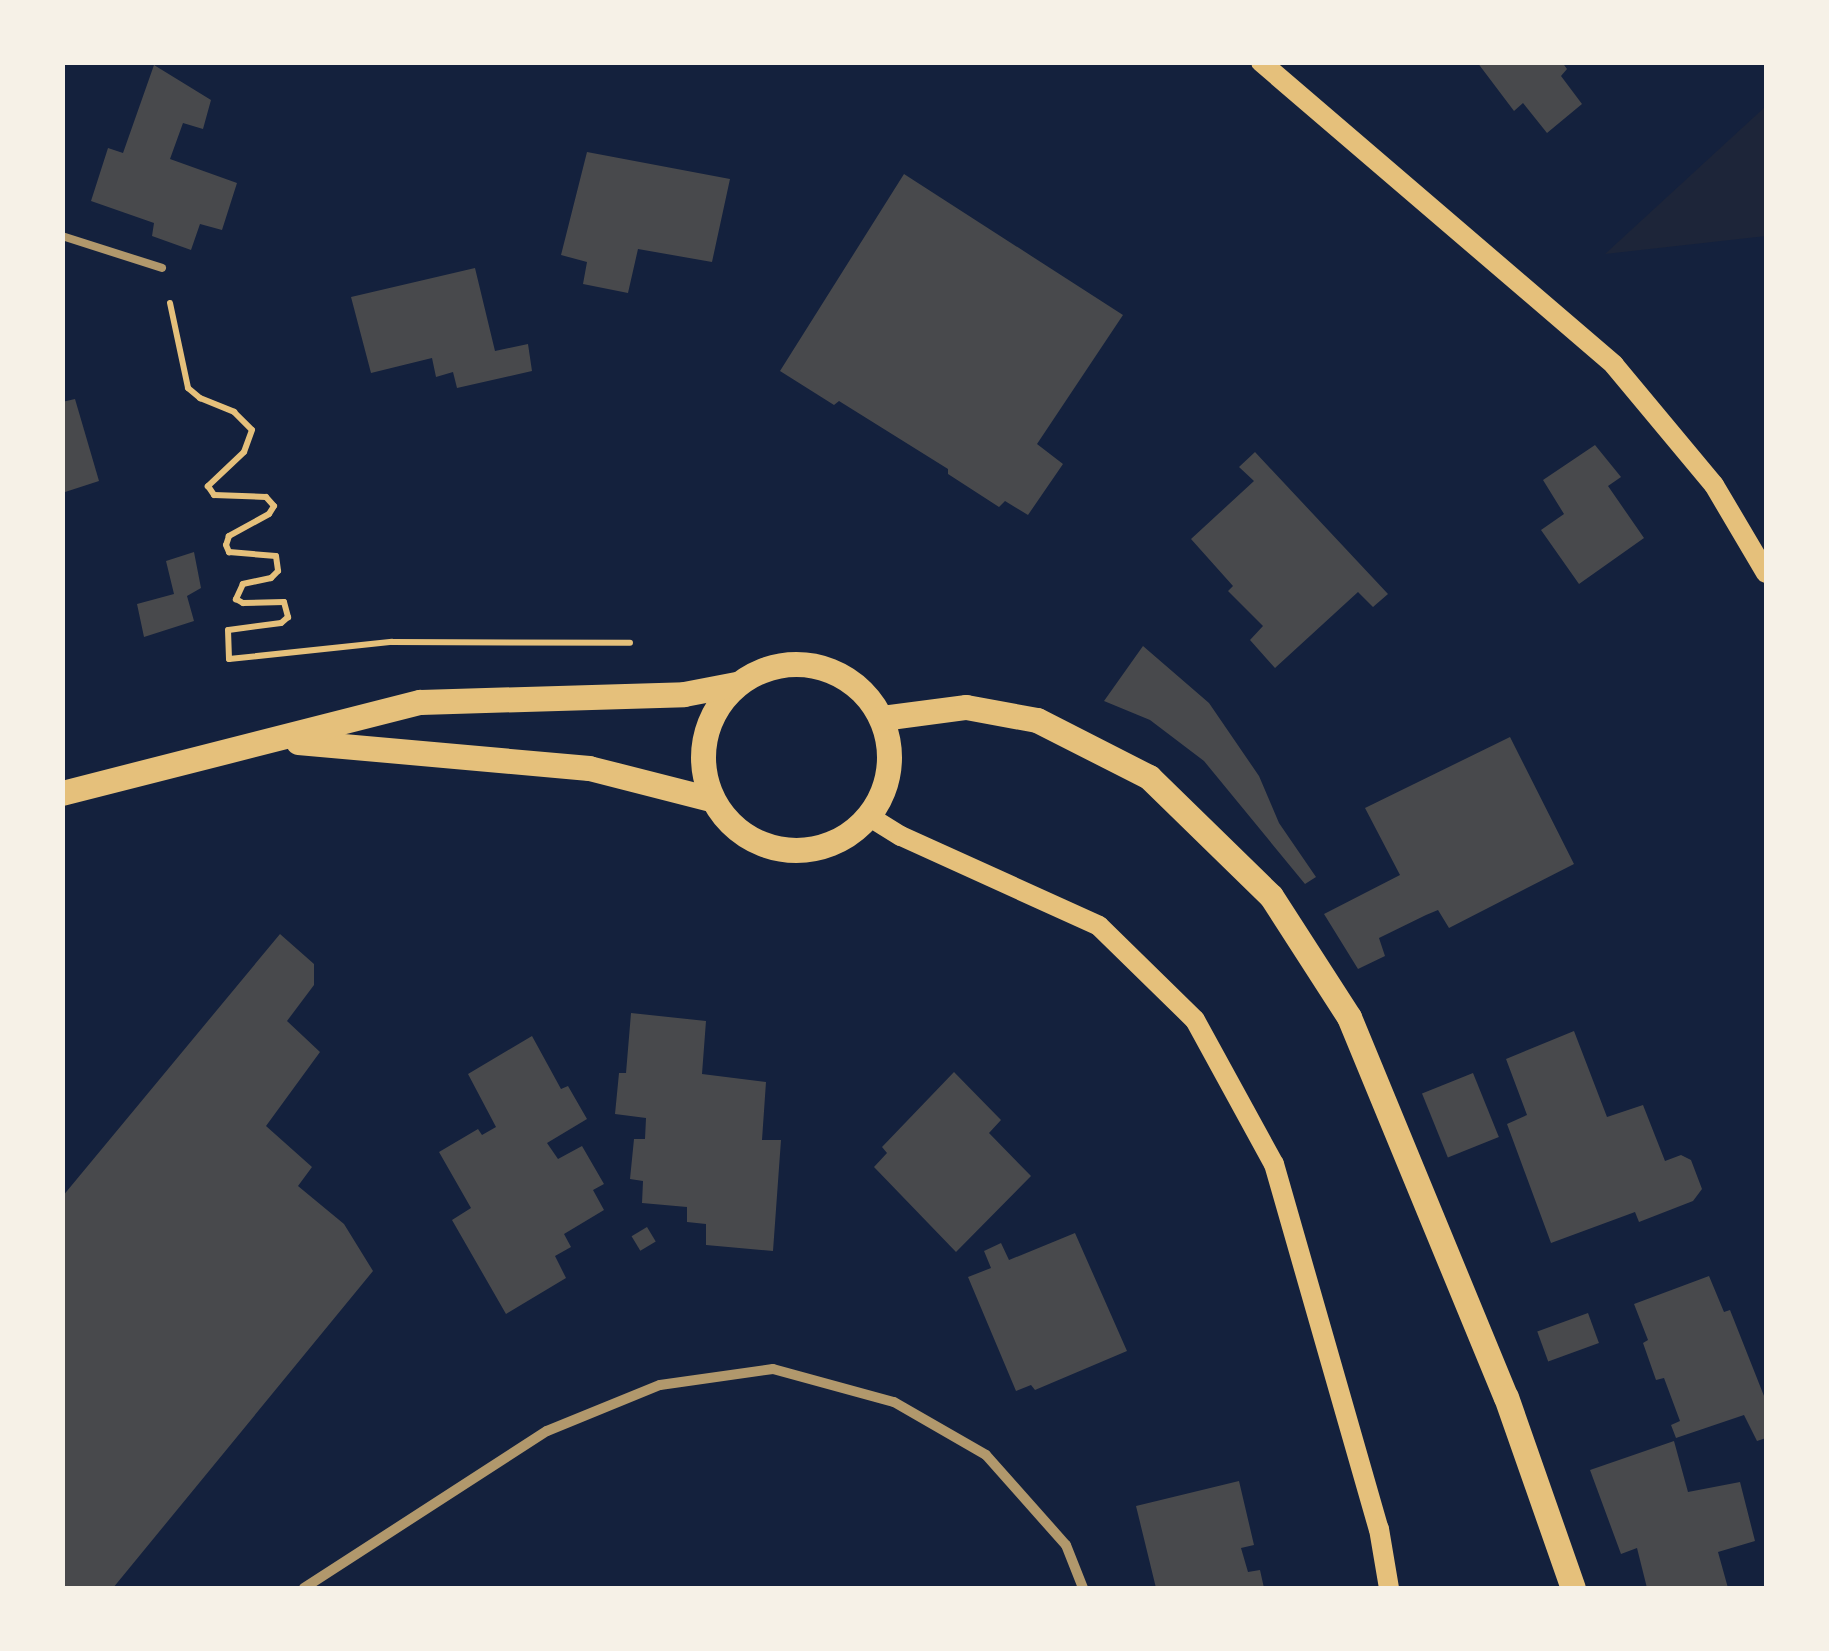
<!DOCTYPE html>
<style>
body{margin:0}
#map{position:relative;width:1829px;height:1651px;overflow:hidden;background:#14213d;font-family:Literata,serif}
div>[style]{position:absolute}
.green>*{inset:0;background:#1d2539}
.building>*{inset:0;background:#48494c;transform-origin:0 0}
.path>*{height:6px;margin:-3px;padding:0 3px;transform-origin:3px;border-radius:3px;background:#e5c07b}
.service>*{height:8px;margin:-4px;padding:0 4px;transform-origin:4px;border-radius:4px;background:#b1986c}
.minor>*{height:10px;margin:-5px;padding:0 5px;transform-origin:5px;border-radius:5px;background:#b1986c}
.secondary>*{height:20px;margin:-10px;padding:0 10px;transform-origin:10px;border-radius:10px;background:#e5c07b}
.primary>*{height:25px;margin:-12.5px;padding:0 12.5px;transform-origin:12.5px;border-radius:12.5px;background:#e5c07b}
.primary>.ring{margin:-12.5px;padding:0;box-sizing:content-box;background:none;border:25px solid #e5c07b;border-radius:50%}
span{translate:-50% -50%;white-space:nowrap;text-align:center;line-height:1.15;-webkit-text-stroke:8px #f6f1e7;paint-order:stroke}
.frame{position:absolute;inset:0;border:65px solid #f6f1e7;pointer-events:none}
</style>
<div id="map">
<div class="green">
<i style="clip-path:polygon(1766px 106px,1766px 236px,1605px 254px)"></i>
</div>
<div class="building">
<i style="clip-path:polygon(1477px 62px,1562px 62px,1567px 69px,1561px 76px,1582px 104px,1547px 133px,1523px 103px,1514px 111px)"></i>
<i style="clip-path:polygon(154px 65px,211px 100px,203px 129px,183px 123px,170px 159px,237px 183px,222px 230px,200px 224px,191px 250px,152px 236px,154px 223px,91px 201px,108px 148px,123px 153px)"></i>
<i style="clip-path:polygon(587px 152px,730px 179px,712px 262px,638px 249px,628px 293px,583px 284px,587px 262px,561px 255px)"></i>
<i style="clip-path:polygon(904px 174px,1123px 315px,1037px 444px,1063px 464px,1028px 515px,1005px 501px,999px 507px,948px 474px,948px 469px,839px 401px,834px 405px,780px 371px)"></i>
<i style="clip-path:polygon(475px 268px,495px 351px,528px 344px,532px 371px,457px 388px,453px 372px,436px 377px,432px 358px,371px 373px,351px 297px)"></i>
<i style="clip-path:polygon(75px 399px,99px 481px,62px 493px,62px 402px)"></i>
<i style="clip-path:polygon(1595px 445px,1621px 477px,1608px 486px,1644px 538px,1579px 584px,1541px 530px,1564px 514px,1543px 480px)"></i>
<i style="clip-path:polygon(1255px 452px,1388px 594px,1373px 607px,1358px 592px,1275px 668px,1250px 640px,1263px 626px,1228px 591px,1233px 586px,1191px 539px,1254px 481px,1239px 467px)"></i>
<i style="clip-path:polygon(194px 552px,201px 588px,187px 596px,194px 621px,144px 637px,137px 604px,174px 594px,166px 561px)"></i>
<i style="clip-path:polygon(1143px 646px,1209px 703px,1259px 776px,1279px 823px,1316px 877px,1305px 884px,1204px 761px,1150px 720px,1104px 701px)"></i>
<i style="clip-path:polygon(1510px 737px,1574px 864px,1449px 928px,1438px 910px,1426px 915px,1379px 938px,1385px 956px,1358px 969px,1324px 914px,1400px 875px,1365px 808px)"></i>
<i style="clip-path:polygon(280px 934px,314px 964px,314px 985px,287px 1021px,320px 1052px,266px 1126px,312px 1167px,298px 1186px,344px 1224px,373px 1271px,113px 1588px,62px 1588px,62px 1197px)"></i>
<i style="clip-path:polygon(631px 1013px,706px 1021px,702px 1074px,766px 1082px,762px 1140px,781px 1140px,773px 1251px,706px 1245px,706px 1224px,687px 1222px,687px 1207px,642px 1203px,643px 1181px,630px 1179px,634px 1139px,645px 1139px,646px 1118px,615px 1114px,619px 1073px,626px 1073px)"></i>
<i style="clip-path:polygon(1574px 1031px,1607px 1117px,1643px 1105px,1665px 1161px,1681px 1155px,1691px 1160px,1702px 1189px,1693px 1201px,1639px 1222px,1635px 1212px,1551px 1243px,1507px 1124px,1527px 1115px,1506px 1059px)"></i>
<i style="clip-path:polygon(532px 1036px,561px 1089px,568px 1086px,587px 1119px,547px 1143px,558px 1159px,582px 1146px,604px 1184px,593px 1190px,604px 1210px,564px 1234px,571px 1247px,555px 1256px,566px 1278px,506px 1314px,452px 1220px,471px 1208px,439px 1152px,478px 1129px,482px 1135px,496px 1127px,468px 1074px)"></i>
<i style="clip-path:polygon(954px 1072px,1001px 1120px,989px 1133px,1031px 1176px,956px 1252px,874px 1167px,887px 1153px,882px 1147px)"></i>
<i style="left:1473px;top:1073px;width:69px;height:55px;rotate:68deg"></i>
<i style="left:647px;top:1227px;width:17px;height:18px;rotate:59deg"></i>
<i style="clip-path:polygon(1075px 1233px,1127px 1351px,1035px 1390px,1031px 1385px,1016px 1391px,968px 1277px,991px 1268px,984px 1251px,1001px 1243px,1009px 1260px)"></i>
<i style="clip-path:polygon(1709px 1276px,1724px 1312px,1730px 1310px,1766px 1401px,1766px 1438px,1757px 1441px,1744px 1415px,1676px 1438px,1671px 1425px,1680px 1421px,1664px 1378px,1656px 1380px,1643px 1343px,1648px 1340px,1634px 1304px)"></i>
<i style="left:1588px;top:1313px;width:32px;height:54px;rotate:70deg"></i>
<i style="clip-path:polygon(1674px 1441px,1688px 1492px,1740px 1482px,1755px 1541px,1718px 1552px,1728px 1588px,1647px 1588px,1637px 1548px,1621px 1554px,1590px 1470px)"></i>
<i style="clip-path:polygon(1239px 1481px,1254px 1545px,1241px 1548px,1248px 1572px,1260px 1570px,1264px 1588px,1156px 1588px,1136px 1506px)"></i>
</div>
<div class="path">
<i style="left:170px;top:303px;width:87px;rotate:78deg"></i>
<i style="left:188px;top:388px;width:16px;rotate:40deg"></i>
<i style="left:200px;top:398px;width:37px;rotate:22deg"></i>
<i style="left:234px;top:412px;width:25px;rotate:45deg"></i>
<i style="left:252px;top:430px;width:23px;rotate:110deg"></i>
<i style="left:244px;top:452px;width:50px;rotate:136.6deg"></i>
<i style="left:208px;top:486px;width:11px;rotate:56deg"></i>
<i style="left:214px;top:495px;width:52px;rotate:2.2deg"></i>
<i style="left:266px;top:497px;width:12px;rotate:48deg"></i>
<i style="left:274px;top:506px;width:9px;rotate:122deg"></i>
<i style="left:269px;top:514px;width:46px;rotate:151.2deg"></i>
<i style="left:229px;top:536px;width:9px;rotate:108deg"></i>
<i style="left:226px;top:545px;width:8px;rotate:67deg"></i>
<i style="left:229px;top:552px;width:47px;rotate:4.9deg"></i>
<i style="left:276px;top:556px;width:15px;rotate:82deg"></i>
<i style="left:278px;top:571px;width:10px;rotate:135deg"></i>
<i style="left:271px;top:578px;width:29px;rotate:168deg"></i>
<i style="left:243px;top:584px;width:17px;rotate:115deg"></i>
<i style="left:236px;top:599px;width:8px;rotate:30deg"></i>
<i style="left:243px;top:603px;width:41px;rotate:-1.4deg"></i>
<i style="left:284px;top:602px;width:16px;rotate:75deg"></i>
<i style="left:288px;top:617px;width:9px;rotate:139deg"></i>
<i style="left:281px;top:623px;width:53px;rotate:172.5deg"></i>
<i style="left:228px;top:630px;width:29px;rotate:88deg"></i>
<i style="left:229px;top:659px;width:164px;rotate:-6deg"></i>
<i style="left:392px;top:642px;width:238px;rotate:0.2deg"></i>
</div>
<div class="service">
<i style="left:62px;top:236px;width:105px;rotate:17.7deg"></i>
</div>
<div class="minor">
<i style="left:304px;top:1588px;width:289px;rotate:-32.9deg"></i>
<i style="left:547px;top:1431px;width:122px;rotate:-22.2deg"></i>
<i style="left:660px;top:1385px;width:114px;rotate:-8.1deg"></i>
<i style="left:773px;top:1369px;width:125px;rotate:15.3deg"></i>
<i style="left:894px;top:1402px;width:106px;rotate:29.9deg"></i>
<i style="left:986px;top:1455px;width:120px;rotate:48.4deg"></i>
<i style="left:1066px;top:1545px;width:46px;rotate:68.4deg"></i>
</div>
<div class="secondary">
<i style="left:1261px;top:62px;width:465px;rotate:40.6deg"></i>
<i style="left:1614px;top:365px;width:156px;rotate:50.2deg"></i>
<i style="left:1714px;top:485px;width:102px;rotate:59.4deg"></i>
<i style="left:870px;top:817px;width:36px;rotate:32deg"></i>
<i style="left:901px;top:836px;width:217px;rotate:24.4deg"></i>
<i style="left:1099px;top:926px;width:134px;rotate:44.4deg"></i>
<i style="left:1195px;top:1020px;width:164px;rotate:61.3deg"></i>
<i style="left:1274px;top:1164px;width:380px;rotate:74deg"></i>
<i style="left:1379px;top:1529px;width:60px;rotate:80.4deg"></i>
</div>
<div class="primary">
<i class="ring" style="left:703px;top:664px;width:161px;height:161px"></i>
<i style="left:882px;top:718px;width:85px;rotate:-7.5deg"></i>
<i style="left:966px;top:707px;width:72px;rotate:10.4deg"></i>
<i style="left:1037px;top:720px;width:126px;rotate:27deg"></i>
<i style="left:1149px;top:777px;width:170px;rotate:44.3deg"></i>
<i style="left:1271px;top:896px;width:144px;rotate:57.2deg"></i>
<i style="left:1349px;top:1017px;width:411px;rotate:67.6deg"></i>
<i style="left:1506px;top:1397px;width:202px;rotate:70.7deg"></i>
<i style="left:298px;top:742px;width:292px;rotate:5.1deg"></i>
<i style="left:589px;top:768px;width:126px;rotate:14.3deg"></i>
<i style="left:62px;top:793px;width:369px;rotate:-14.3deg"></i>
<i style="left:420px;top:702px;width:264px;rotate:-1.7deg"></i>
<i style="left:684px;top:694px;width:53px;rotate:-10.9deg"></i>
</div>
<div class="frame"></div>
</div>
